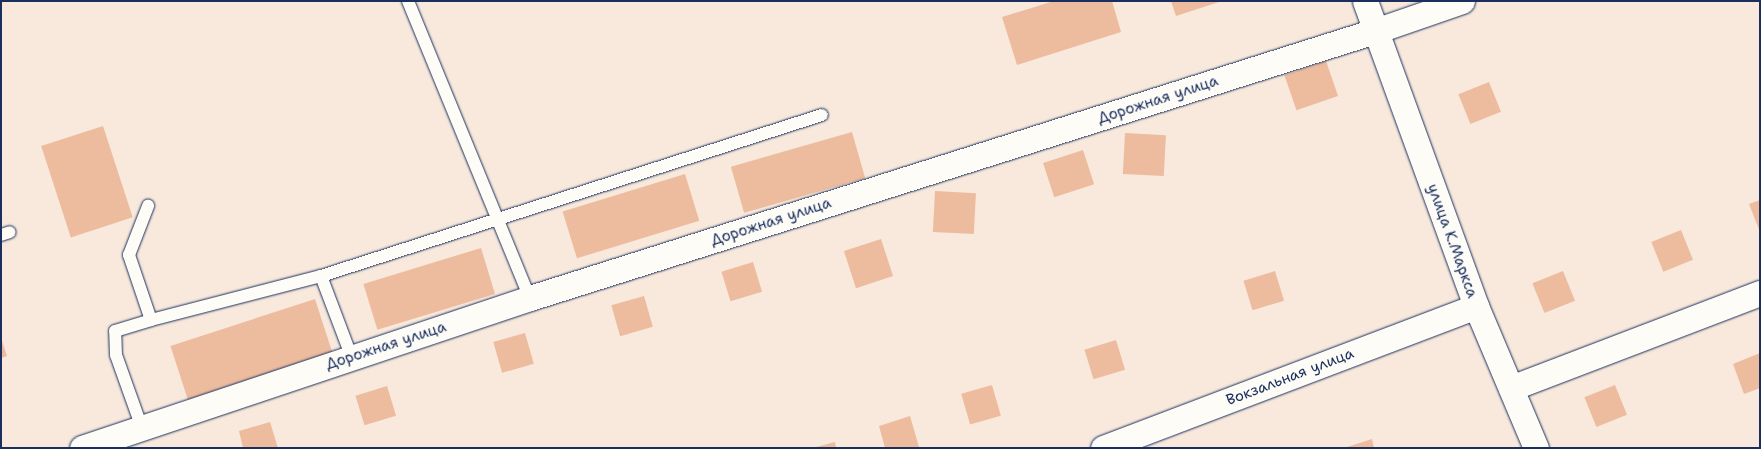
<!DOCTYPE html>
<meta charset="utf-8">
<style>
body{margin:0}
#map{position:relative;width:1761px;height:449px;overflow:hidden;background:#f8e9dc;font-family:"Shantell Sans",sans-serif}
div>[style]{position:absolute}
.building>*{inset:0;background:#edbc9e;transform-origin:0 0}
.roads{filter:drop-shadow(0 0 1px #1b2f5e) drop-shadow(0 0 1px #1b2f5e)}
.service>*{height:12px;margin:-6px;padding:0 6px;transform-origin:6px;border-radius:6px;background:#fdfcf7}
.minor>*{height:25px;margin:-12.5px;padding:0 12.5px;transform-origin:12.5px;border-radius:12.5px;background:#fdfcf7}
span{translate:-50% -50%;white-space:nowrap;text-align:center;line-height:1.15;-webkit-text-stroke:4px #fdfcf7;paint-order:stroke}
.street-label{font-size:15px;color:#1b2f5e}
.frame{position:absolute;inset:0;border:2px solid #1b2f5e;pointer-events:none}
</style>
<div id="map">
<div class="building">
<i style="clip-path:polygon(1054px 1px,1112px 1px,1121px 32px,1017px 65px,1002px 17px)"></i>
<i style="clip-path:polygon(1171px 1px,1219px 1px,1219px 2px,1176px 16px)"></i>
<i style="left:1326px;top:61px;width:37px;height:44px;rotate:71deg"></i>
<i style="left:1489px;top:82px;width:32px;height:33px;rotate:68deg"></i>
<i style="left:103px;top:126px;width:96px;height:65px;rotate:72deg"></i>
<i style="left:852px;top:132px;width:48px;height:126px;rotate:74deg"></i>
<i style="left:1125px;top:133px;width:41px;height:41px;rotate:3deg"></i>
<i style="left:1083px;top:150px;width:36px;height:42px;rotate:72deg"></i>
<i style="left:685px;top:174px;width:49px;height:128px;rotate:73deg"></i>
<i style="left:935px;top:191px;width:41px;height:41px;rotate:3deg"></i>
<i style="clip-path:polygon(1760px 200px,1760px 232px,1749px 204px)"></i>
<i style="left:1681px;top:230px;width:32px;height:32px;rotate:68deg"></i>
<i style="left:881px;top:239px;width:39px;height:39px;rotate:72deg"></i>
<i style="left:481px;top:248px;width:48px;height:123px;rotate:73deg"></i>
<i style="left:753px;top:262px;width:31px;height:33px;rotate:73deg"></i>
<i style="left:1275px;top:271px;width:31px;height:33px;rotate:73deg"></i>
<i style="left:1563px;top:271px;width:32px;height:33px;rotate:68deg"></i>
<i style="left:644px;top:296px;width:32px;height:34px;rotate:74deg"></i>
<i style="left:315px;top:299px;width:57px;height:152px;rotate:72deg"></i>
<i style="left:525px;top:333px;width:32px;height:33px;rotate:74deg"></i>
<i style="clip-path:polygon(1px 338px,7px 356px,1px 358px)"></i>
<i style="left:1116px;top:340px;width:31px;height:33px;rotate:73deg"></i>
<i style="clip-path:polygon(1760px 353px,1760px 388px,1744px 394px,1733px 364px)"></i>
<i style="left:992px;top:385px;width:32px;height:32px;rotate:74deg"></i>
<i style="left:1615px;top:385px;width:32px;height:33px;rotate:68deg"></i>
<i style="left:387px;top:386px;width:31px;height:33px;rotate:73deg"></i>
<i style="clip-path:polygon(910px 416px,919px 447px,885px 448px,879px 426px)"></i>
<i style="clip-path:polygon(270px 422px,278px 448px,243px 448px,239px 431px)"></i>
<i style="clip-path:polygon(1372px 439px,1374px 448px,1347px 448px,1347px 447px)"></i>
<i style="clip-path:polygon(835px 442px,836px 448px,816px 448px,816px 447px)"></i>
</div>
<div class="roads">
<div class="service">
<i style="left:408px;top:1px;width:321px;rotate:67.7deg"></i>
<i style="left:1px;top:235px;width:9px;rotate:-18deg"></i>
<i style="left:151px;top:320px;width:176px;rotate:-14.5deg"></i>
<i style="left:352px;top:358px;width:88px;rotate:-110.7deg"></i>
<i style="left:321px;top:276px;width:526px;rotate:-17.82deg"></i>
<i style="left:142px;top:428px;width:77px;rotate:-109.6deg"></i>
<i style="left:116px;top:355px;width:24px;rotate:-92deg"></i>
<i style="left:115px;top:331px;width:38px;rotate:-17deg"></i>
<i style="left:151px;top:320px;width:69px;rotate:-108.7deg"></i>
<i style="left:129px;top:255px;width:53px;rotate:-68.8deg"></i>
</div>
<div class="minor">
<i style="left:1365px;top:1px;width:325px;rotate:70deg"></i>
<i style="left:1476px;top:306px;width:154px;rotate:67.1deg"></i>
<i style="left:1511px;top:388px;width:267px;rotate:-20.9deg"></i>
<i style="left:82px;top:448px;width:472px;rotate:-18.5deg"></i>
<i style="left:530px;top:298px;width:886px;rotate:-17.54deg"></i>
<i style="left:1375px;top:31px;width:92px;rotate:-19deg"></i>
<i style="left:1103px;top:448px;width:399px;rotate:-20.8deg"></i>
</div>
</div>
<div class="street-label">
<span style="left:1158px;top:100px;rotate:-18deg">Дорожная улица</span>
<span style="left:771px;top:222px;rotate:-18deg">Дорожная улица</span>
<span style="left:1452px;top:241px;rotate:70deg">улица К.Маркса</span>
<span style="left:386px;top:346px;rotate:-18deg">Дорожная улица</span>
<span style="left:1290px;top:377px;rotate:-21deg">Вокзальная улица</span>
</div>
<div class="frame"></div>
</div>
